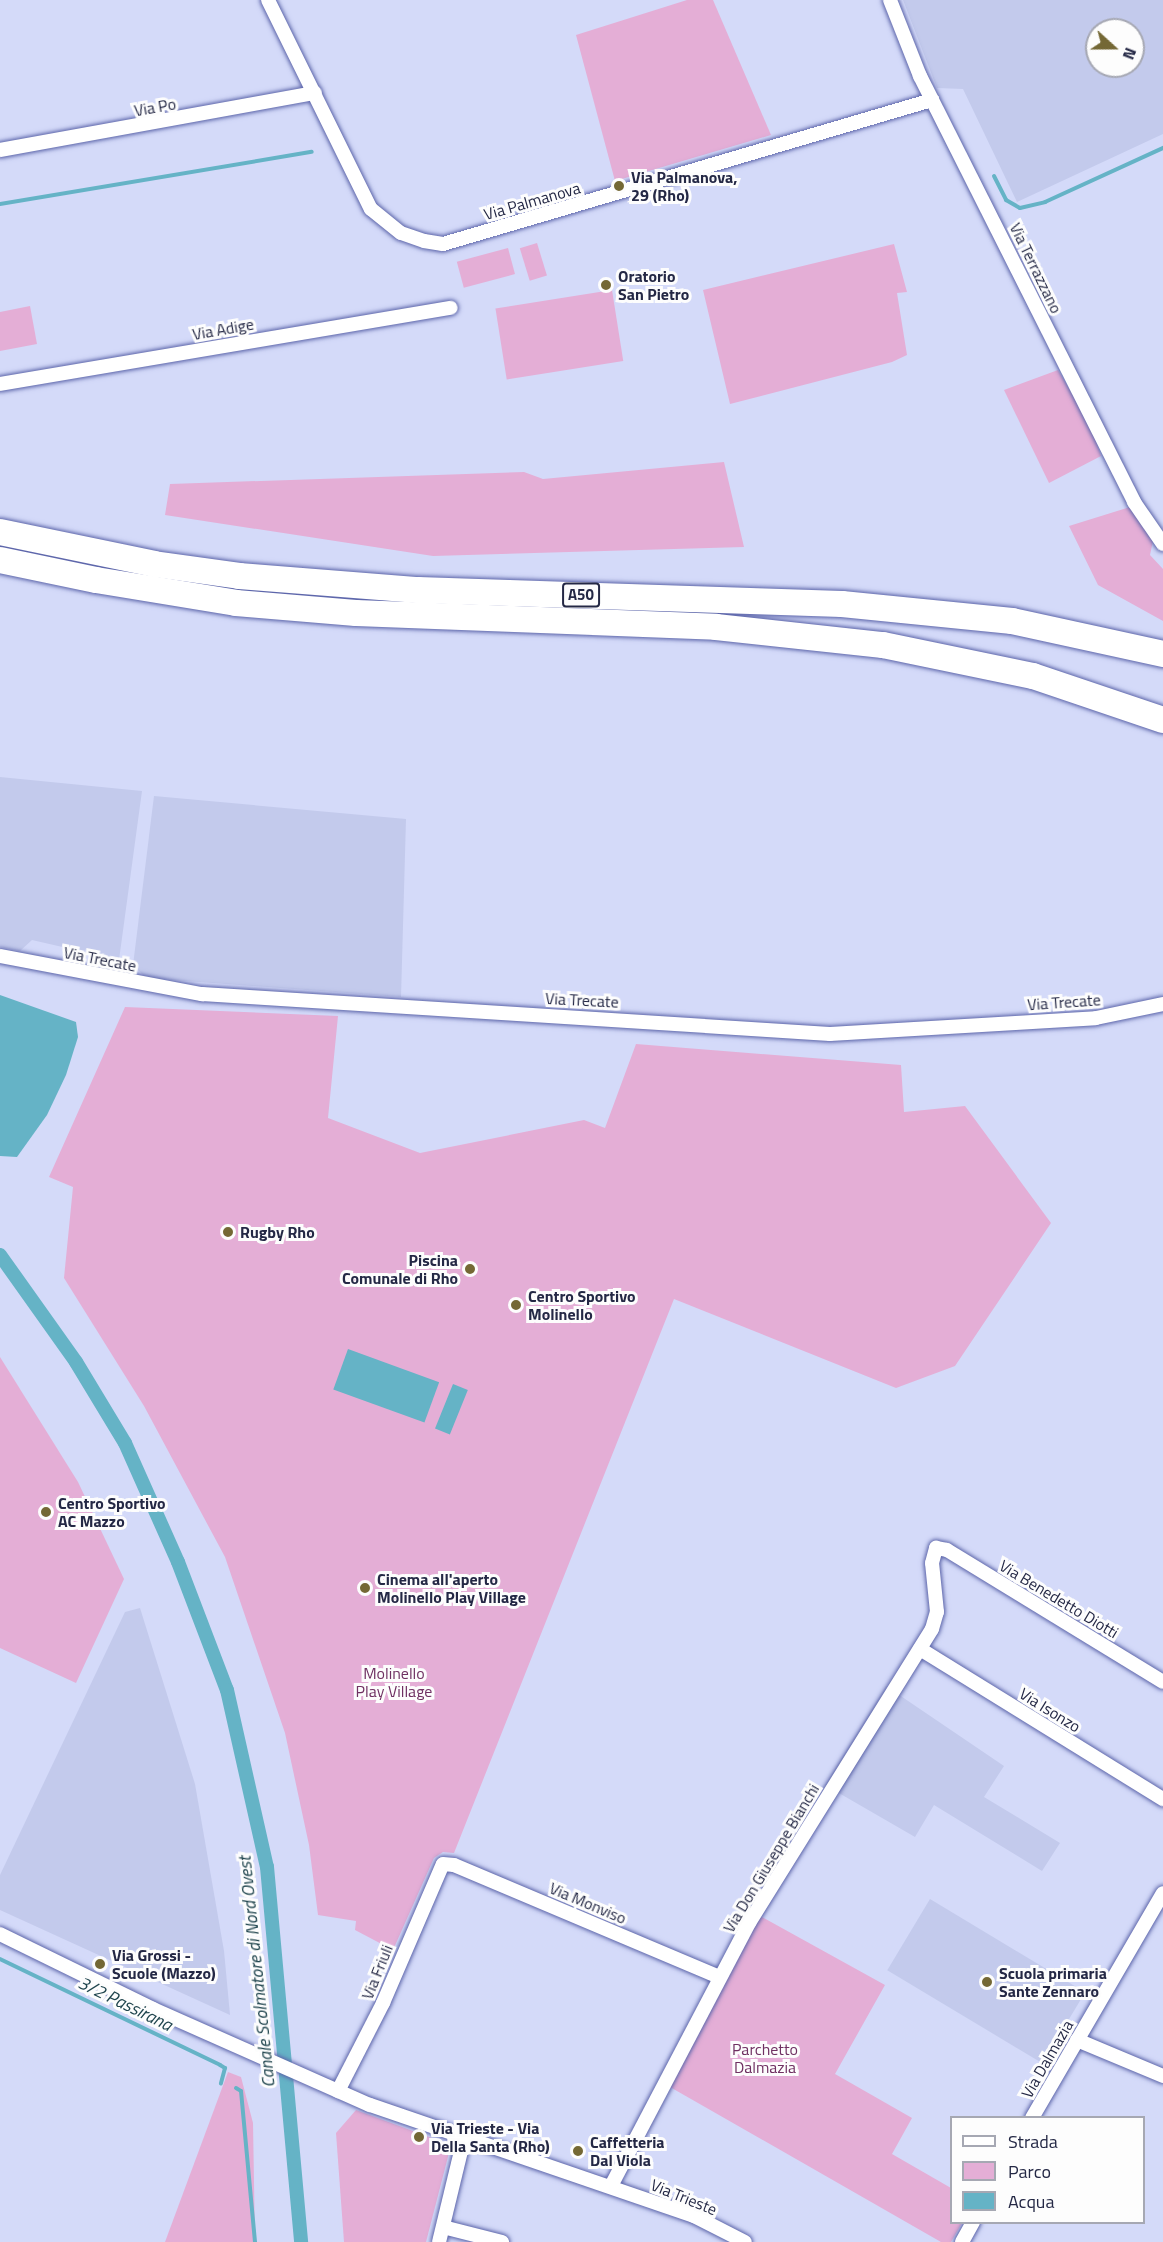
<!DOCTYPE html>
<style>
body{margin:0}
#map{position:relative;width:1163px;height:2242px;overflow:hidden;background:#d4daf9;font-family:"Titillium Web",sans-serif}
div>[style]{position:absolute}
.built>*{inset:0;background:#c3caec;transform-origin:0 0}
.green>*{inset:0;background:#e4aed6;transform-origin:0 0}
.water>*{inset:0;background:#65b3c6;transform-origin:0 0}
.stream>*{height:4px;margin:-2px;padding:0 2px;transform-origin:2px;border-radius:2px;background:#65b3c6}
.canal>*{height:14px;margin:-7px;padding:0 7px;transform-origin:7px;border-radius:7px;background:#65b3c6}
.roads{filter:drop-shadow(0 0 2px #5c65aa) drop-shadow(0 0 2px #5c65aa)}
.minor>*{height:14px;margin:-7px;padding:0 7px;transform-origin:7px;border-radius:7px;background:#fff}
.motorway>*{height:26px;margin:-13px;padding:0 13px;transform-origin:13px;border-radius:13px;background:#fff}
.dots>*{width:16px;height:16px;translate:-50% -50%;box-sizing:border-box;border:3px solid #fdfdfd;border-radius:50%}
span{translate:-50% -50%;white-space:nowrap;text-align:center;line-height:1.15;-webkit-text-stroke:6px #fdfdfd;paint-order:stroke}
.shield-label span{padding:2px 4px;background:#fdfdfd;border:2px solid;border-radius:4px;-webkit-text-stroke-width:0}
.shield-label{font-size:15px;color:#242845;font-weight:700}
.street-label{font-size:16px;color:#242845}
.poi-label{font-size:16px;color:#242845;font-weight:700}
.left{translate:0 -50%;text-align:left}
.right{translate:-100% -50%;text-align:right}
.park-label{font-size:16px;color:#6f3062}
.water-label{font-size:18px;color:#20454e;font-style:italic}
.legend{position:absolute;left:950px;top:2116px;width:195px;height:108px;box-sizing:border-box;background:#fdfdfd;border:2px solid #a6a8b3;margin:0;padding:8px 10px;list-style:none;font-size:18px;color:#242845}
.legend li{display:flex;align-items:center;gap:12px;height:30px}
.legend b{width:30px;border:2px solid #a6a8b3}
.north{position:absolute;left:1085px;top:18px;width:60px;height:60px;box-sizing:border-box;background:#fdfdfd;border:2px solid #a6a8b3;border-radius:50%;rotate:111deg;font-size:16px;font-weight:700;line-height:24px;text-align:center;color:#242845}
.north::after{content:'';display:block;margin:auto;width:21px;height:27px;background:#746835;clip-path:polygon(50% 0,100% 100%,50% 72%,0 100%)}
</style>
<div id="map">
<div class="built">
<i style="clip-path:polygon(evenodd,903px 0,1163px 0,1163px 134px,1017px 202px,963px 89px,937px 88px,903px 0,1097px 30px,1133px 30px,1133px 66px,1097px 66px,1097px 30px)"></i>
<i style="clip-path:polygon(0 777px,142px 791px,119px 960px,32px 940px,20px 951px,0 947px)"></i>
<i style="clip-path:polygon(154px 796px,406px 819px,401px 997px,146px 978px,133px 965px)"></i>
<i style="clip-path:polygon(140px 1608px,195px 1784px,224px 1951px,230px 2015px,0 1910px,0 1875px,125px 1612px)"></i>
<i style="clip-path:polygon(886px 1686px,1004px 1766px,984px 1797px,1060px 1843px,1042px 1871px,934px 1805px,915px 1837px,825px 1785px)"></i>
<i style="left:930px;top:1899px;width:181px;height:83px;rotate:31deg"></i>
</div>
<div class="green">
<i style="clip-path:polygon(687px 0,713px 0,771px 135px,615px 181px,576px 35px)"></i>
<i style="left:537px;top:243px;width:34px;height:18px;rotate:73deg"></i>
<i style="clip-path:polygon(894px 244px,907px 292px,897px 293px,907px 355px,892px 362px,730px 404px,703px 290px)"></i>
<i style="left:508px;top:248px;width:27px;height:53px;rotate:75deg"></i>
<i style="left:612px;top:290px;width:72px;height:118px;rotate:81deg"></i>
<i style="clip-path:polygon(30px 306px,37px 344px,0 351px,0 312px)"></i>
<i style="clip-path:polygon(1058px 370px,1090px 424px,1101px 456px,1049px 483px,1004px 390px)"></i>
<i style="clip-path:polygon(724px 462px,744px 547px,433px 556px,165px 515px,170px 484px,524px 472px,543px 479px)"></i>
<i style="clip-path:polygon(1130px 507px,1153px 541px,1150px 555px,1163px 569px,1163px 621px,1098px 585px,1069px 526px)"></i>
<i style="clip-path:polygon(125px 1007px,338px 1016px,328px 1118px,420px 1153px,584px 1120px,605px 1128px,636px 1044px,901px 1065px,904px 1112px,965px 1106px,1051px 1223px,955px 1366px,896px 1388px,674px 1299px,454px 1853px,443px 1852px,434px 1858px,393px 1950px,355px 1930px,356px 1921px,318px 1915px,309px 1845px,285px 1733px,225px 1557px,144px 1406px,64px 1278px,73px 1187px,49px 1177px)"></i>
<i style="clip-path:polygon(0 1357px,78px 1482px,124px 1579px,76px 1683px,0 1648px)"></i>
<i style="clip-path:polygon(760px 1916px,885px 1985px,835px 2074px,912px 2118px,892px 2154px,951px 2188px,952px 2222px,962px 2223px,951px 2242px,941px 2242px,670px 2087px)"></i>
<i style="clip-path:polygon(228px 2072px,241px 2077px,253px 2123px,255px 2242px,165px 2242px)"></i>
<i style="clip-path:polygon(356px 2110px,451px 2145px,426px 2242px,344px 2242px,336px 2133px)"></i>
</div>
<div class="water">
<i style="clip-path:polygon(0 995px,76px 1022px,78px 1037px,66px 1075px,47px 1115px,17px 1157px,0 1156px)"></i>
<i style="left:348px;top:1349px;width:97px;height:43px;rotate:20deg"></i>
<i style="left:453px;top:1384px;width:16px;height:48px;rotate:22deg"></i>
</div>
<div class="stream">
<i style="left:994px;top:176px;width:27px;rotate:63deg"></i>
<i style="left:1006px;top:200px;width:16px;rotate:30deg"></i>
<i style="left:1020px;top:208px;width:26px;rotate:-13deg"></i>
<i style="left:1045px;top:202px;width:130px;rotate:-24.6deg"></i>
<i style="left:0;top:204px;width:316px;rotate:-9.5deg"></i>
<i style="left:0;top:1959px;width:244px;rotate:25.7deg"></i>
<i style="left:220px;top:2065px;width:6px;rotate:31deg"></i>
<i style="left:225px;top:2068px;width:16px;rotate:105deg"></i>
<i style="left:236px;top:2088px;width:6px;rotate:31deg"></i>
<i style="left:241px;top:2091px;width:152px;rotate:84.7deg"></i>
</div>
<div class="canal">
<i style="left:0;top:1255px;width:131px;rotate:54.6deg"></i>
<i style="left:76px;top:1362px;width:95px;rotate:58.8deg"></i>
<i style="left:125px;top:1443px;width:130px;rotate:66deg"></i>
<i style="left:178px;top:1562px;width:137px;rotate:69.1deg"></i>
<i style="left:227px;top:1690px;width:181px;rotate:77.3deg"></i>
<i style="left:267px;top:1867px;width:377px;rotate:84.8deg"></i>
</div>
<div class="roads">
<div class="minor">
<i style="left:268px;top:0;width:233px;rotate:63.8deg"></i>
<i style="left:371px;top:209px;width:38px;rotate:39deg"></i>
<i style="left:401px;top:233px;width:24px;rotate:19deg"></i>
<i style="left:424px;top:241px;width:19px;rotate:9deg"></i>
<i style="left:443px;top:244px;width:510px;rotate:-16.41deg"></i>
<i style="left:890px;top:0;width:82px;rotate:68.5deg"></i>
<i style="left:920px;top:76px;width:477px;rotate:63.3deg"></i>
<i style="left:1134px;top:502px;width:51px;rotate:55.4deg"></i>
<i style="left:0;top:150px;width:320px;rotate:-10.3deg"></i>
<i style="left:0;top:384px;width:457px;rotate:-9.6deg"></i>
<i style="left:0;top:956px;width:206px;rotate:10.7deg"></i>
<i style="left:202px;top:994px;width:629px;rotate:3.64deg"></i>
<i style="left:830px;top:1034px;width:266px;rotate:-3.4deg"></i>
<i style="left:1096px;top:1018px;width:68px;rotate:-11.8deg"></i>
<i style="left:920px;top:1649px;width:286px;rotate:31.7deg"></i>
<i style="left:0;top:1934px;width:170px;rotate:26.1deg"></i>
<i style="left:153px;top:2009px;width:237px;rotate:23.9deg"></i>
<i style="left:370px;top:2105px;width:342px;rotate:18.9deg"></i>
<i style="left:694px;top:2216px;width:57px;rotate:27deg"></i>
<i style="left:1077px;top:2040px;width:93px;rotate:22.7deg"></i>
<i style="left:338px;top:2091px;width:99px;rotate:-62.9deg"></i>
<i style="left:383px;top:2003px;width:151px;rotate:-66.7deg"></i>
<i style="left:443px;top:1864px;width:11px;rotate:5deg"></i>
<i style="left:454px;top:1865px;width:288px;rotate:22.9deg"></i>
<i style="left:1032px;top:2118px;width:260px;rotate:-59.8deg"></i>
<i style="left:611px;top:2186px;width:297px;rotate:-62.3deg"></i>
<i style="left:749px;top:1923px;width:346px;rotate:-58.1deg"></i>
<i style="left:932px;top:1629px;width:18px;rotate:-74deg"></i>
<i style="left:937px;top:1612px;width:49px;rotate:-95.8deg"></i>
<i style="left:932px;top:1563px;width:16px;rotate:-75deg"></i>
<i style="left:936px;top:1548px;width:11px;rotate:10deg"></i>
<i style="left:947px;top:1550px;width:253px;rotate:31.4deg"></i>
<i style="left:443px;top:2227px;width:61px;rotate:14.3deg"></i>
<i style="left:439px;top:2242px;width:106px;rotate:-76.4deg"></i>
<i style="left:962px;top:2242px;width:23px;rotate:-61deg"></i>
</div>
<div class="motorway">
<i style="left:0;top:532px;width:157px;rotate:11.7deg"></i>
<i style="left:154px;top:564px;width:86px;rotate:8deg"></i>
<i style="left:239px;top:576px;width:180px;rotate:4.5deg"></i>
<i style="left:418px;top:590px;width:424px;rotate:1.9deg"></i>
<i style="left:842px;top:604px;width:171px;rotate:5.7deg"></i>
<i style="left:1012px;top:621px;width:155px;rotate:12.3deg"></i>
<i style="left:0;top:560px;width:98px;rotate:11.8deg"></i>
<i style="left:96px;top:580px;width:142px;rotate:9.3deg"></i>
<i style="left:236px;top:603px;width:120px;rotate:4.8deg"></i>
<i style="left:356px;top:613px;width:360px;rotate:2.2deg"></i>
<i style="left:716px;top:627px;width:168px;rotate:6.2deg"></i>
<i style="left:883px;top:645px;width:153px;rotate:11.7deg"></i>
<i style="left:1033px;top:676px;width:137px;rotate:18.7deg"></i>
</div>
</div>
<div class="dots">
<i style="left:619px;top:186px;background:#746835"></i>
<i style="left:606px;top:285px;background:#746835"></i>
<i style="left:228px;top:1232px;background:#746835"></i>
<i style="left:470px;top:1269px;background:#746835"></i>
<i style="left:516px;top:1305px;background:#746835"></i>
<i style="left:46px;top:1512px;background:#746835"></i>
<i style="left:365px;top:1588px;background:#746835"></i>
<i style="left:100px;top:1964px;background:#746835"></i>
<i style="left:987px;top:1982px;background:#746835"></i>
<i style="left:419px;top:2137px;background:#746835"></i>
<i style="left:578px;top:2151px;background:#746835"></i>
</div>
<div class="shield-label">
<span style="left:581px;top:595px">A50</span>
</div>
<div class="street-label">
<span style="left:155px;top:107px;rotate:-10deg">Via Po</span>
<span style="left:532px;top:201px;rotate:-16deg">Via Palmanova</span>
<span style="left:1036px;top:268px;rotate:64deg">Via Terrazzano</span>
<span style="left:223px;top:329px;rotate:-10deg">Via Adige</span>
<span style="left:100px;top:959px;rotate:11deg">Via Trecate</span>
<span style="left:582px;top:1000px;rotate:3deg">Via Trecate</span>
<span style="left:1064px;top:1002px;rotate:-4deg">Via Trecate</span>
<span style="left:1059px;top:1599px;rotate:31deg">Via Benedetto Diotti</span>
<span style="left:1050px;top:1710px;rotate:32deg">Via Isonzo</span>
<span style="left:771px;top:1858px;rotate:-59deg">Via Don Giuseppe Bianchi</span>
<span style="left:588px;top:1903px;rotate:23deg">Via Monviso</span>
<span style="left:377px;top:1972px;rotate:-68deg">Via Friuli</span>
<span style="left:1047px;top:2059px;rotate:-60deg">Via Dalmazia</span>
<span style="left:684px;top:2197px;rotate:22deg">Via Trieste</span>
</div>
<div class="poi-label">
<span class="left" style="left:631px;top:186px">Via Palmanova,<br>29 (Rho)</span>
<span class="left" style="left:618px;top:285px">Oratorio<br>San Pietro</span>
<span class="left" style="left:240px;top:1232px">Rugby Rho</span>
<span class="right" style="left:458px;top:1269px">Piscina<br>Comunale di Rho</span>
<span class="left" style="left:528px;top:1305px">Centro Sportivo<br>Molinello</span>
<span class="left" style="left:58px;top:1512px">Centro Sportivo<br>AC Mazzo</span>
<span class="left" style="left:377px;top:1588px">Cinema all'aperto<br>Molinello Play Village</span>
<span class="left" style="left:112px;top:1964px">Via Grossi -<br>Scuole (Mazzo)</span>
<span class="left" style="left:999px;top:1982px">Scuola primaria<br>Sante Zennaro</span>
<span class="left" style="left:431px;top:2137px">Via Trieste - Via<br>Della Santa (Rho)</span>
<span class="left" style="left:590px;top:2151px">Caffetteria<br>Dal Viola</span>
</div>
<div class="park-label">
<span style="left:394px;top:1682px">Molinello<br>Play Village</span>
<span style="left:765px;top:2058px">Parchetto<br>Dalmazia</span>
</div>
<div class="water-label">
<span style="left:257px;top:1972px;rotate:-96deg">Canale Scolmatore di Nord Ovest</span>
<span style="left:125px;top:2004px;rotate:26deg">3/2 Passirana</span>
</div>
<ul class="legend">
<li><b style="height:8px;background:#fff"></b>Strada</li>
<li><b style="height:16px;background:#e4aed6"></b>Parco</li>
<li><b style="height:16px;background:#65b3c6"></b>Acqua</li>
</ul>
<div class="north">N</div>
</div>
